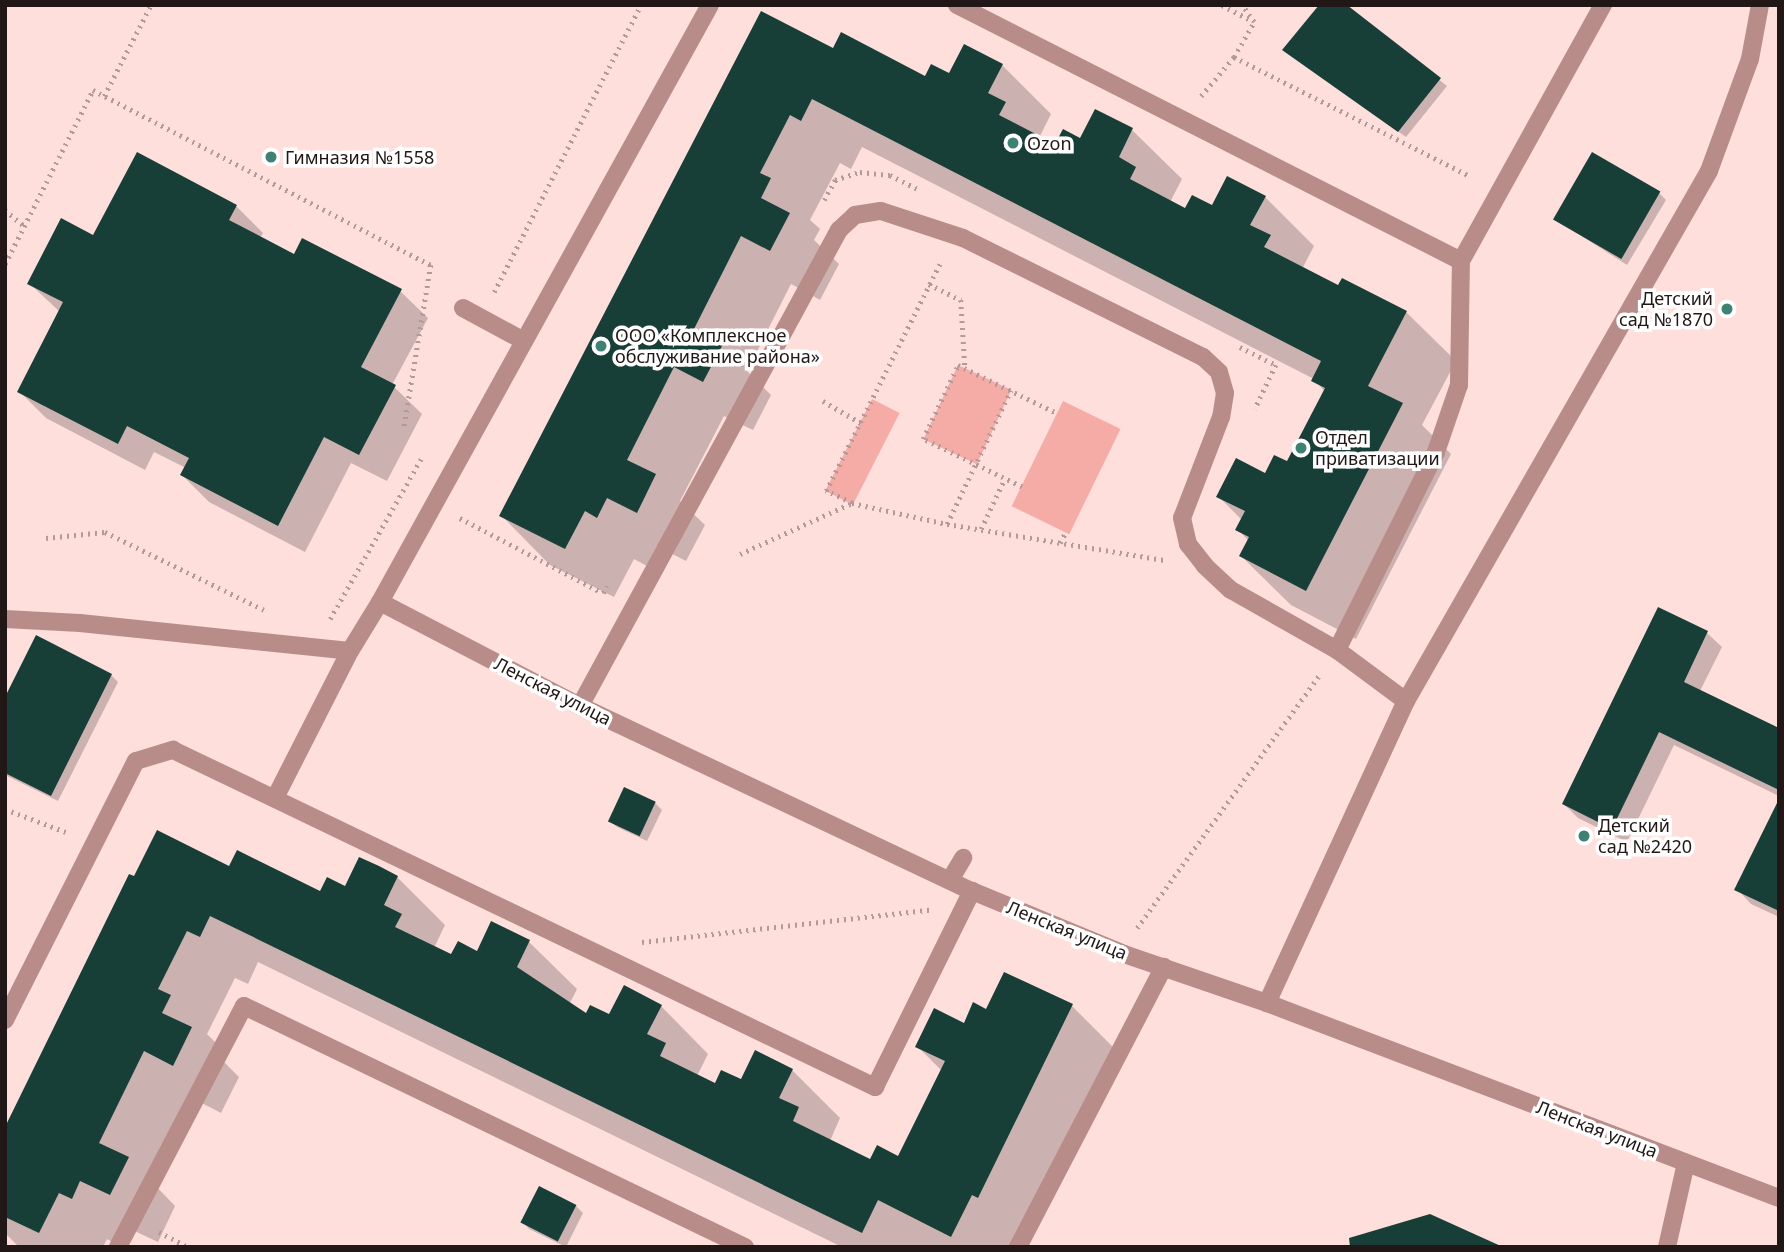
<!DOCTYPE html>
<meta charset="utf-8">
<style>
body{margin:0}
#map{position:relative;width:1784px;height:1252px;overflow:hidden;background:#fedfdc;font-family:"Noto Sans",sans-serif}
div>[style]{position:absolute}
.green>*{inset:0;background:#f6aca6;transform-origin:0 0}
.shadow>*{inset:0;background:#0003}
.building>*{inset:0;background:#183f37;transform-origin:0 0}
.path>*{height:4.5px;margin-top:-2.25px;transform-origin:0;background:repeating-linear-gradient(90deg,#b29a98 0 2px,transparent 0 7px)}
.lane>*{height:18px;margin:-9px;padding:0 9px;transform-origin:9px;border-radius:9px;background:#b88d89}
.street>*{height:18px;margin:-9px;padding:0 9px;transform-origin:9px;border-radius:9px;background:#b88d89}
.dots>*{width:19px;height:19px;translate:-50% -50%;box-sizing:border-box;border:4px solid #fff;border-radius:50%}
span{translate:-50% -50%;white-space:nowrap;text-align:center;line-height:1.15;-webkit-text-stroke:7px #fff;paint-order:stroke}
.poi-label{font-size:18px;color:#211716}
.left{translate:0 -50%;text-align:left}
.right{translate:-100% -50%;text-align:right}
.street-label{font-size:18px;color:#211716}
.frame{position:absolute;inset:0;border:7px solid #211716;pointer-events:none}
</style>
<div id="map">
<div class="green">
<i style="left:958px;top:365px;width:59px;height:82px;rotate:25deg"></i>
<i style="left:872px;top:399px;width:31px;height:103px;rotate:27deg"></i>
<i style="left:1063px;top:401px;width:64px;height:117px;rotate:26deg"></i>
</div>
<div class="shadow">
<i style="clip-path:polygon(1344px 5px,1447px 86px,1406px 137px,1284px 50px)"></i>
<i style="clip-path:polygon(834px 50px,925px 78px,1002px 65px,1051px 114px,1039px 138px,1055px 146px,1081px 140px,1096px 111px,1132px 130px,1182px 179px,1170px 202px,1186px 210px,1265px 197px,1314px 246px,1302px 269px,1339px 288px,1406px 312px,1456px 361px,1422px 425px,1451px 454px,1356px 639px,1291px 605px,1241px 556px,1249px 541px,1238px 530px,1242px 520px,1218px 496px,1288px 464px,1325px 392px,1314px 379px,862px 147px,851px 169px,840px 163px,810px 220px,820px 229px,814px 240px,839px 264px,820px 300px,791px 284px,747px 371px,771px 395px,753px 430px,724px 416px,680px 501px,705px 525px,686px 561px,657px 546px,647px 566px,634px 559px,614px 597px,550px 565px,501px 515px)"></i>
<i style="clip-path:polygon(1659px 193px,1666px 200px,1627px 265px,1555px 219px)"></i>
<i style="clip-path:polygon(236px 206px,263px 233px,260px 238px,294px 256px,400px 291px,428px 318px,392px 385px,422px 414px,387px 481px,351px 463px,305px 552px,209px 502px,182px 475px,186px 468px,154px 452px,145px 470px,46px 418px,19px 391px,60px 312px,29px 283px,94px 237px)"></i>
<i style="clip-path:polygon(1658px 609px,1707px 633px,1722px 647px,1700px 691px,1779px 730px,1779px 796px,1674px 745px,1627px 842px,1578px 818px,1564px 804px)"></i>
<i style="clip-path:polygon(111px 675px,118px 682px,58px 801px,5px 775px,5px 701px)"></i>
<i style="clip-path:polygon(655px 803px,662px 810px,647px 841px,617px 827px,610px 821px)"></i>
<i style="clip-path:polygon(1779px 803px,1779px 917px,1751px 904px,1737px 889px)"></i>
<i style="clip-path:polygon(230px 869px,321px 893px,397px 877px,445px 925px,434px 948px,452px 957px,529px 942px,577px 989px,570px 1003px,587px 1016px,610px 1017px,661px 1006px,708px 1054px,697px 1076px,715px 1085px,742px 1081px,756px 1052px,792px 1070px,840px 1118px,830px 1141px,871px 1161px,899px 1158px,942px 1071px,917px 1046px,987px 1012px,1072px 1006px,1120px 1054px,1018px 1247px,842px 1247px,258px 962px,248px 984px,235px 978px,207px 1034px,218px 1045px,214px 1052px,239px 1077px,221px 1113px,192px 1098px,151px 1181px,175px 1206px,158px 1242px,128px 1228px,120px 1246px,107px 1239px,103px 1247px,19px 1247px,5px 1233px,5px 1131px,135px 879px)"></i>
<i style="clip-path:polygon(576px 1206px,583px 1213px,566px 1247px,529px 1229px,523px 1222px)"></i>
</div>
<div class="building">
<i style="clip-path:polygon(1319px 5px,1347px 5px,1441px 78px,1398px 132px,1282px 50px)"></i>
<i style="clip-path:polygon(761px 11px,833px 48px,841px 32px,925px 76px,931px 64px,949px 73px,964px 44px,1003px 64px,988px 93px,1006px 102px,999px 115px,1055px 144px,1063px 129px,1080px 138px,1095px 109px,1133px 128px,1119px 157px,1136px 167px,1130px 179px,1185px 208px,1192px 195px,1212px 205px,1227px 176px,1266px 196px,1250px 225px,1271px 235px,1264px 247px,1338px 285px,1342px 278px,1407px 311px,1368px 386px,1403px 403px,1306px 591px,1239px 556px,1249px 537px,1235px 530px,1245px 511px,1216px 497px,1236px 458px,1265px 473px,1274px 455px,1287px 461px,1325px 388px,1311px 381px,1321px 361px,812px 99px,801px 121px,790px 115px,760px 173px,771px 178px,761px 198px,790px 213px,770px 251px,741px 236px,694px 329px,723px 344px,703px 382px,674px 367px,627px 460px,656px 474px,637px 513px,607px 498px,597px 518px,585px 511px,565px 549px,499px 516px)"></i>
<i style="clip-path:polygon(137px 152px,237px 205px,229px 220px,294px 254px,302px 238px,402px 289px,361px 367px,396px 385px,359px 455px,324px 437px,278px 526px,180px 475px,189px 458px,127px 426px,118px 444px,17px 392px,63px 302px,27px 284px,61px 218px,93px 235px)"></i>
<i style="left:1592px;top:152px;width:79px;height:78px;rotate:30deg"></i>
<i style="clip-path:polygon(1658px 607px,1708px 631px,1684px 682px,1779px 728px,1779px 790px,1659px 732px,1612px 829px,1562px 804px)"></i>
<i style="clip-path:polygon(36px 635px,112px 674px,51px 796px,5px 773px,5px 697px)"></i>
<i style="left:624px;top:787px;width:35px;height:38px;rotate:25deg"></i>
<i style="clip-path:polygon(1779px 799px,1779px 911px,1734px 890px)"></i>
<i style="clip-path:polygon(157px 830px,229px 866px,237px 850px,320px 891px,327px 877px,345px 886px,359px 857px,379px 866px,398px 876px,384px 905px,402px 914px,395px 927px,451px 954px,458px 941px,477px 951px,491px 921px,530px 940px,517px 967px,586px 1013px,590px 1005px,609px 1014px,624px 985px,662px 1005px,647px 1034px,666px 1043px,660px 1056px,715px 1083px,721px 1070px,741px 1079px,755px 1050px,793px 1069px,779px 1098px,799px 1107px,793px 1121px,870px 1159px,877px 1145px,898px 1156px,945px 1061px,915px 1047px,934px 1008px,964px 1023px,973px 1002px,986px 1009px,1004px 972px,1073px 1004px,978px 1198px,972px 1195px,951px 1237px,878px 1200px,862px 1233px,210px 916px,200px 937px,187px 931px,158px 989px,171px 995px,162px 1013px,192px 1027px,173px 1066px,144px 1051px,99px 1143px,129px 1157px,110px 1195px,80px 1181px,72px 1199px,59px 1193px,39px 1233px,5px 1217px,5px 1127px,129px 874px,134px 876px)"></i>
<i style="left:539px;top:1186px;width:42px;height:41px;rotate:27deg"></i>
<i style="clip-path:polygon(1430px 1214px,1503px 1247px,1350px 1247px,1349px 1238px)"></i>
</div>
<div class="path">
<i style="left:1222px;top:5px;width:32px;rotate:28deg"></i>
<i style="left:1234px;top:57px;width:40px;rotate:-60.3deg"></i>
<i style="left:1254px;top:22px;width:21px;rotate:-125deg"></i>
<i style="left:104px;top:96px;width:102px;rotate:-62.7deg"></i>
<i style="left:1201px;top:96px;width:51px;rotate:-49.8deg"></i>
<i style="left:1234px;top:57px;width:262px;rotate:26.8deg"></i>
<i style="left:824px;top:200px;width:23px;rotate:-61deg"></i>
<i style="left:835px;top:180px;width:26px;rotate:-18deg"></i>
<i style="left:860px;top:172px;width:30px;rotate:6deg"></i>
<i style="left:890px;top:175px;width:31px;rotate:27deg"></i>
<i style="left:5px;top:210px;width:25px;rotate:40deg"></i>
<i style="left:5px;top:264px;width:195px;rotate:-63.2deg"></i>
<i style="left:93px;top:90px;width:381px;rotate:27.4deg"></i>
<i style="left:431px;top:265px;width:165px;rotate:99.4deg"></i>
<i style="left:929px;top:284px;width:36px;rotate:27deg"></i>
<i style="left:961px;top:300px;width:68px;rotate:86.6deg"></i>
<i style="left:494px;top:292px;width:322px;rotate:-62.9deg"></i>
<i style="left:1240px;top:347px;width:40px;rotate:26.6deg"></i>
<i style="left:1276px;top:365px;width:49px;rotate:115.5deg"></i>
<i style="left:823px;top:401px;width:44px;rotate:30.1deg"></i>
<i style="left:1022px;top:487px;width:110px;rotate:-154.1deg"></i>
<i style="left:923px;top:439px;width:82px;rotate:-64.7deg"></i>
<i style="left:958px;top:365px;width:110px;rotate:25.9deg"></i>
<i style="left:852px;top:503px;width:29px;rotate:-155deg"></i>
<i style="left:826px;top:491px;width:257px;rotate:-63.4deg"></i>
<i style="left:460px;top:518px;width:161px;rotate:27.7deg"></i>
<i style="left:603px;top:593px;width:8px;rotate:-60deg"></i>
<i style="left:947px;top:524px;width:148px;rotate:-64.5deg"></i>
<i style="left:981px;top:529px;width:56px;rotate:-64.8deg"></i>
<i style="left:46px;top:538px;width:59px;rotate:-5.8deg"></i>
<i style="left:105px;top:532px;width:177px;rotate:26.1deg"></i>
<i style="left:1060px;top:543px;width:13px;rotate:-63deg"></i>
<i style="left:740px;top:554px;width:123px;rotate:-24.5deg"></i>
<i style="left:852px;top:503px;width:97px;rotate:12.5deg"></i>
<i style="left:947px;top:524px;width:220px;rotate:9.4deg"></i>
<i style="left:330px;top:619px;width:184px;rotate:-60.4deg"></i>
<i style="left:5px;top:809px;width:65px;rotate:20.7deg"></i>
<i style="left:1137px;top:928px;width:313px;rotate:-54.2deg"></i>
<i style="left:642px;top:942px;width:289px;rotate:-6.4deg"></i>
<i style="left:159px;top:1232px;width:34px;rotate:27deg"></i>
</div>
<div class="lane">
<i style="left:957px;top:5px;width:565px;rotate:26.93deg"></i>
<i style="left:463px;top:308px;width:69px;rotate:28.4deg"></i>
<i style="left:5px;top:619px;width:75px;rotate:3.1deg"></i>
<i style="left:80px;top:623px;width:271px;rotate:5.9deg"></i>
<i style="left:1337px;top:650px;width:221px;rotate:-63.4deg"></i>
<i style="left:1436px;top:452px;width:71px;rotate:-71.1deg"></i>
<i style="left:1459px;top:385px;width:124px;rotate:-89.1deg"></i>
<i style="left:1461px;top:261px;width:293px;rotate:-61deg"></i>
<i style="left:580px;top:706px;width:542px;rotate:-61.45deg"></i>
<i style="left:839px;top:230px;width:22px;rotate:-43deg"></i>
<i style="left:855px;top:215px;width:26px;rotate:-9deg"></i>
<i style="left:881px;top:211px;width:86px;rotate:18.2deg"></i>
<i style="left:963px;top:238px;width:268px;rotate:26.4deg"></i>
<i style="left:1203px;top:357px;width:22px;rotate:43deg"></i>
<i style="left:1219px;top:372px;width:22px;rotate:74deg"></i>
<i style="left:1225px;top:393px;width:24px;rotate:99deg"></i>
<i style="left:1221px;top:417px;width:108px;rotate:111.1deg"></i>
<i style="left:1182px;top:518px;width:27px;rotate:77deg"></i>
<i style="left:1188px;top:544px;width:28px;rotate:52deg"></i>
<i style="left:1205px;top:566px;width:35px;rotate:43deg"></i>
<i style="left:1231px;top:590px;width:122px;rotate:29.5deg"></i>
<i style="left:1337px;top:650px;width:86px;rotate:36.5deg"></i>
<i style="left:275px;top:798px;width:165px;rotate:-63deg"></i>
<i style="left:350px;top:651px;width:57px;rotate:-58.5deg"></i>
<i style="left:380px;top:602px;width:682px;rotate:-61.07deg"></i>
<i style="left:5px;top:1020px;width:290px;rotate:-63.2deg"></i>
<i style="left:136px;top:761px;width:39px;rotate:-17deg"></i>
<i style="left:173px;top:750px;width:779px;rotate:25.64deg"></i>
<i style="left:875px;top:1087px;width:219px;rotate:-63.7deg"></i>
<i style="left:118px;top:1247px;width:272px;rotate:-62.4deg"></i>
<i style="left:244px;top:1006px;width:556px;rotate:25.69deg"></i>
<i style="left:1667px;top:1247px;width:86px;rotate:-77.3deg"></i>
</div>
<div class="street">
<i style="left:380px;top:602px;width:225px;rotate:27.5deg"></i>
<i style="left:580px;top:706px;width:433px;rotate:25.3deg"></i>
<i style="left:972px;top:891px;width:165px;rotate:22.5deg"></i>
<i style="left:1124px;top:954px;width:151px;rotate:18.9deg"></i>
<i style="left:1267px;top:1003px;width:548px;rotate:20.85deg"></i>
<i style="left:950px;top:880px;width:26px;rotate:-59deg"></i>
<i style="left:1267px;top:1003px;width:332px;rotate:-65.3deg"></i>
<i style="left:1406px;top:701px;width:610px;rotate:-60.24deg"></i>
<i style="left:1709px;top:171px;width:119px;rotate:-69.9deg"></i>
<i style="left:1750px;top:59px;width:55px;rotate:-79.5deg"></i>
<i style="left:1018px;top:1247px;width:316px;rotate:-62.5deg"></i>
</div>
<div class="dots">
<i style="left:1013px;top:143px;background:#3f8172"></i>
<i style="left:271px;top:157px;background:#3f8172"></i>
<i style="left:1727px;top:309px;background:#3f8172"></i>
<i style="left:601px;top:346px;background:#3f8172"></i>
<i style="left:1301px;top:448px;background:#3f8172"></i>
<i style="left:1584px;top:836px;background:#3f8172"></i>
</div>
<div class="poi-label">
<span class="left" style="left:1027px;top:143px">Ozon</span>
<span class="left" style="left:285px;top:157px">Гимназия №1558</span>
<span class="right" style="left:1713px;top:309px">Детский<br>сад №1870</span>
<span class="left" style="left:615px;top:346px">ООО «Комплексное<br>обслуживание района»</span>
<span class="left" style="left:1315px;top:448px">Отдел<br>приватизации</span>
<span class="left" style="left:1598px;top:836px">Детский<br>сад №2420</span>
</div>
<div class="street-label">
<span style="left:553px;top:691px;rotate:27deg">Ленская улица</span>
<span style="left:1067px;top:930px;rotate:22deg">Ленская улица</span>
<span style="left:1597px;top:1129px;rotate:21deg">Ленская улица</span>
</div>
<div class="frame"></div>
</div>
